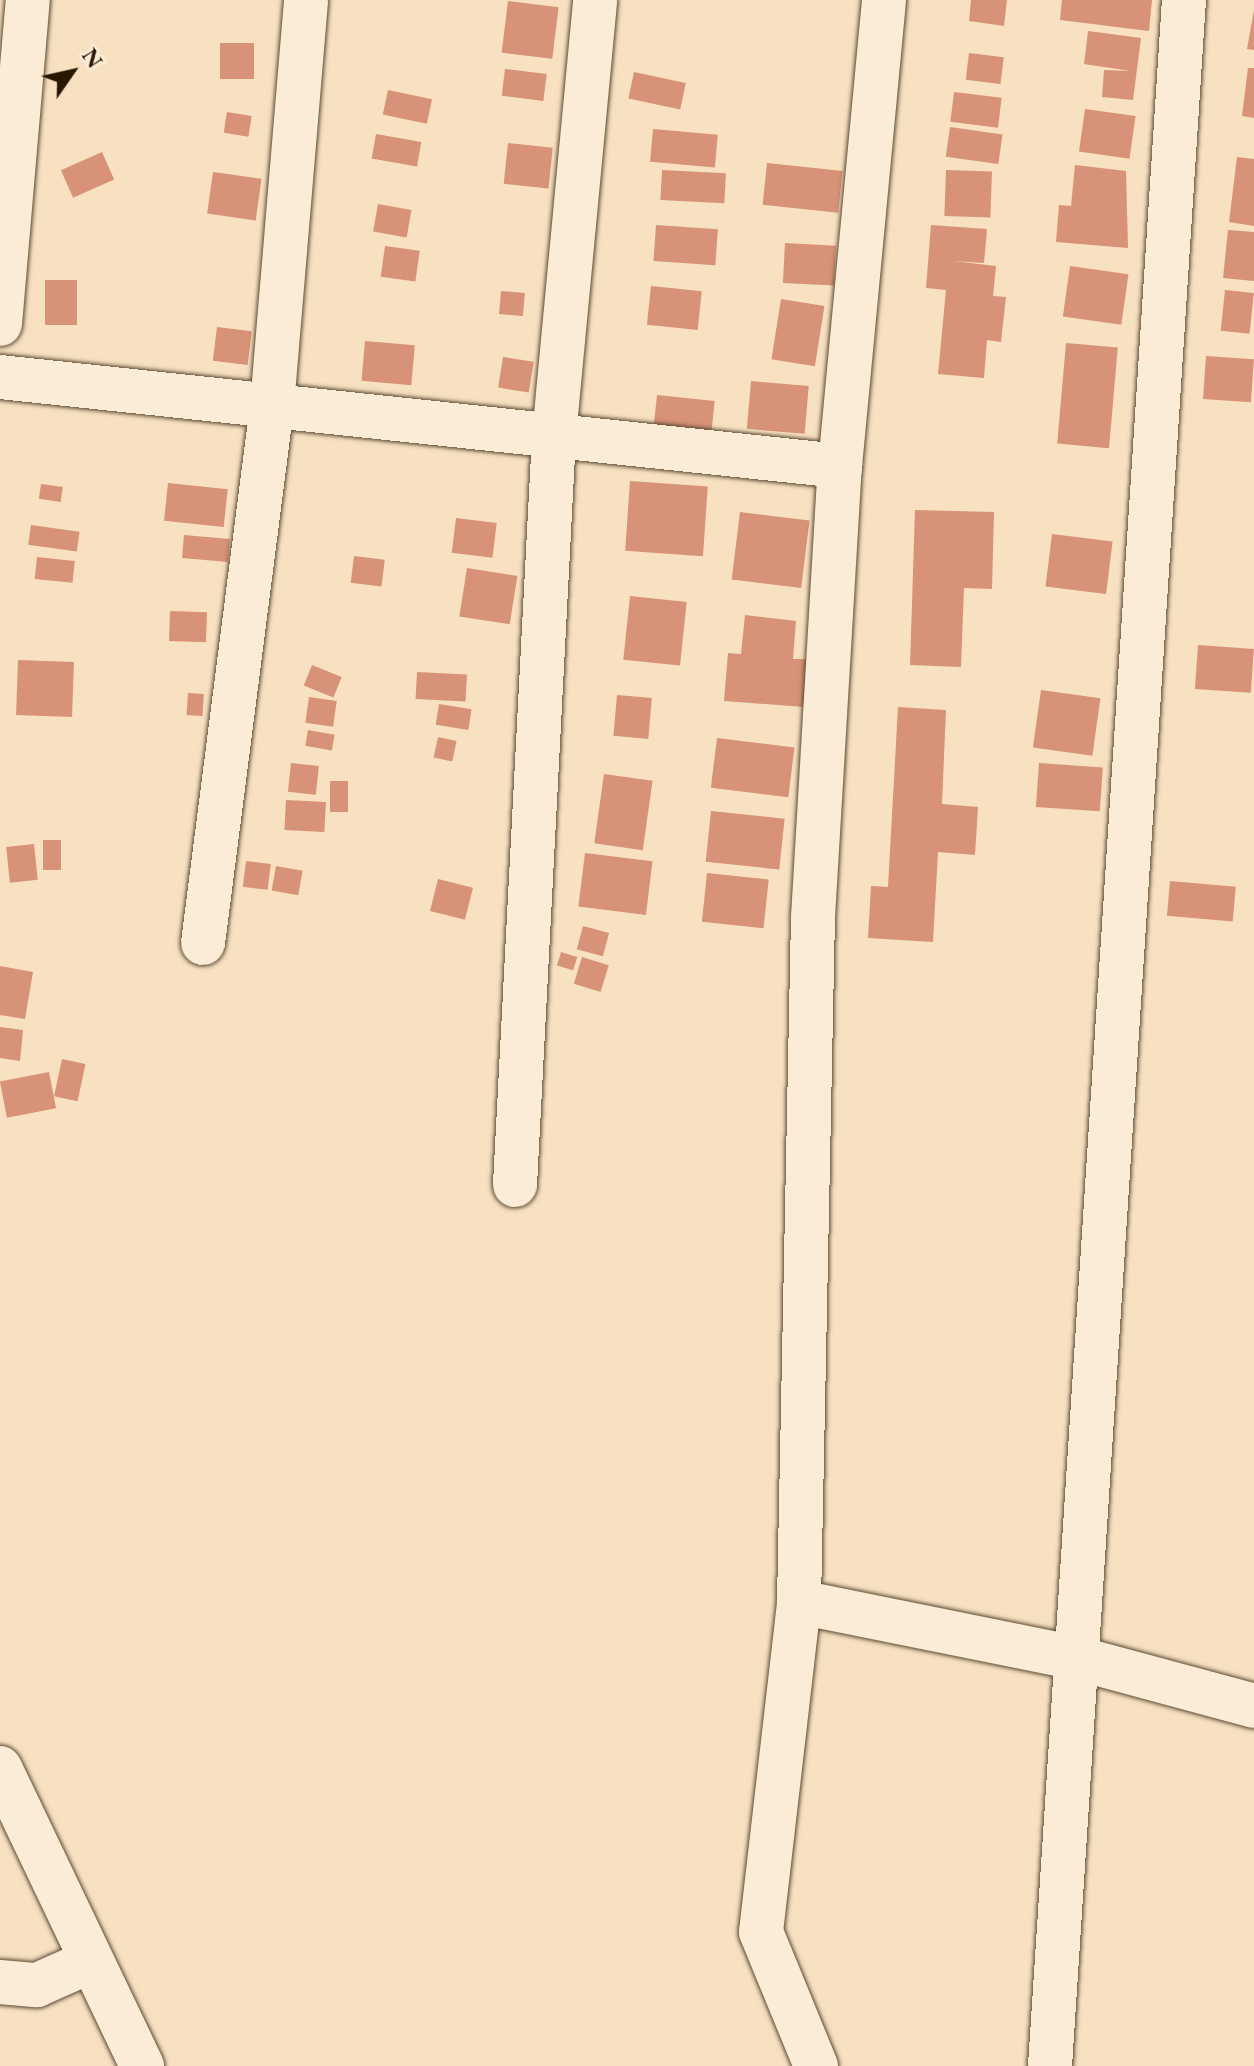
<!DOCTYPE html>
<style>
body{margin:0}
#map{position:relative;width:1254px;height:2066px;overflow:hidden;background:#f7e1c1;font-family:"EB Garamond",serif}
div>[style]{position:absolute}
.building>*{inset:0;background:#d79277;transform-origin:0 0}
.roads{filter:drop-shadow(0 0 2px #5c4a32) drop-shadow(0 0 2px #5c4a32)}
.minor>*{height:44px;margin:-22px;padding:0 22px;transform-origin:22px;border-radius:22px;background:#faecd7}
span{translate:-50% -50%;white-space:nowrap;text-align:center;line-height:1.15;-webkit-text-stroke:7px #faecd7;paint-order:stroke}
.north{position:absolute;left:32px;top:32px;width:80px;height:80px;-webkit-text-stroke:6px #faecd7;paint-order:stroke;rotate:56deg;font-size:22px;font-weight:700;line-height:32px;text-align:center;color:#281803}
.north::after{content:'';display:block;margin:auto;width:28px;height:36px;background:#281803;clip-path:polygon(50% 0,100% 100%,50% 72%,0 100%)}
</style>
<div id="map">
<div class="building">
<i style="clip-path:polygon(971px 0,1007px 0,1004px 26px,969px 21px)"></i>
<i style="clip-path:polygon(1062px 0,1152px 0,1149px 31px,1060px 20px)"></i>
<i style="left:508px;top:1px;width:51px;height:52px;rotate:7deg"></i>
<i style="clip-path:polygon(1254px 10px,1254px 50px,1247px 49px)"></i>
<i style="clip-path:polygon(1088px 31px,1141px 38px,1133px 100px,1102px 97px,1104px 70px,1131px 71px,1084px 64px)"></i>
<i style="left:220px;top:43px;width:34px;height:36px"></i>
<i style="left:969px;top:53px;width:35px;height:27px;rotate:7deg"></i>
<i style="clip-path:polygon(1248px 68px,1254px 68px,1254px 118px,1242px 116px)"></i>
<i style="left:505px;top:69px;width:42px;height:27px;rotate:7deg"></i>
<i style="left:634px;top:72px;width:53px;height:27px;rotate:12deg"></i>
<i style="left:388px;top:90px;width:45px;height:25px;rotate:12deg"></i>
<i style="left:954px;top:92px;width:48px;height:30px;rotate:7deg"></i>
<i style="left:1085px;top:109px;width:51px;height:43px;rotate:8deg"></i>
<i style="left:227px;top:112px;width:25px;height:21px;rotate:9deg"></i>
<i style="left:950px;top:127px;width:53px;height:30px;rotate:8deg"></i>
<i style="left:653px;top:129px;width:65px;height:33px;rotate:5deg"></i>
<i style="left:376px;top:134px;width:46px;height:25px;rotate:10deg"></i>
<i style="left:508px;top:143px;width:45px;height:41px;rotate:6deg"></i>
<i style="left:102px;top:152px;width:30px;height:45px;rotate:66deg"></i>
<i style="clip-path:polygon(1237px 157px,1254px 159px,1254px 226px,1229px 222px)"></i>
<i style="left:767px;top:163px;width:76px;height:42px;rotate:6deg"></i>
<i style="clip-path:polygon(1075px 165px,1126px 171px,1128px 248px,1056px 242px,1059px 205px,1071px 206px)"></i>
<i style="left:662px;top:170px;width:64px;height:30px;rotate:3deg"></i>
<i style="left:946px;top:170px;width:46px;height:46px;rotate:2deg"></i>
<i style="left:213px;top:172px;width:49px;height:42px;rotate:8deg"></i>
<i style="left:378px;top:204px;width:34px;height:28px;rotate:10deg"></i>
<i style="left:656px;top:225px;width:62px;height:36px;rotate:4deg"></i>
<i style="clip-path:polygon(931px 225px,987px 229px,984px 263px,953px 261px,996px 266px,993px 296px,1006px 297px,1001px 342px,987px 340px,984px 378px,938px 374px,946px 290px,926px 288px)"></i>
<i style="clip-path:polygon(1228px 230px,1254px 232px,1254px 281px,1223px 278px)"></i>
<i style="left:785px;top:243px;width:51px;height:40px;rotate:3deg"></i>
<i style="left:385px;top:246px;width:35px;height:31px;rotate:8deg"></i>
<i style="left:1070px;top:266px;width:59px;height:51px;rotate:8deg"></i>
<i style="left:45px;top:280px;width:32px;height:45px"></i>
<i style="left:651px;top:286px;width:51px;height:39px;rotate:6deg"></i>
<i style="left:1225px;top:290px;width:29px;height:41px;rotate:6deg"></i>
<i style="left:501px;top:291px;width:24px;height:23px;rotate:5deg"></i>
<i style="left:781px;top:299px;width:44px;height:61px;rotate:9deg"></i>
<i style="left:217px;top:327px;width:35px;height:34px;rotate:7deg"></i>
<i style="left:365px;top:341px;width:50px;height:40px;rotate:5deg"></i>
<i style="left:1066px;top:343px;width:52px;height:101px;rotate:5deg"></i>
<i style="left:1206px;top:356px;width:48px;height:43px;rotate:4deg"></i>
<i style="left:503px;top:357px;width:31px;height:31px;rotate:9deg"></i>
<i style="left:751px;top:381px;width:58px;height:48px;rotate:5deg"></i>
<i style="left:657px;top:395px;width:58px;height:45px;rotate:6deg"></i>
<i style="left:630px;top:481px;width:78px;height:70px;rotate:4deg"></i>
<i style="left:168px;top:483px;width:60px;height:38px;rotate:6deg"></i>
<i style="left:41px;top:484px;width:22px;height:15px;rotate:8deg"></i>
<i style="clip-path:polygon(915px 510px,994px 512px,992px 589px,964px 588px,961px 667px,910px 665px)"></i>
<i style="left:740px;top:512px;width:70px;height:68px;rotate:7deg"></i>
<i style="left:456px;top:518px;width:41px;height:35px;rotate:7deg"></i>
<i style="left:31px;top:525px;width:49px;height:20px;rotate:8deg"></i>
<i style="left:1052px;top:534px;width:61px;height:53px;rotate:7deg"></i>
<i style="left:184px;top:535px;width:46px;height:23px;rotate:5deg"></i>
<i style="left:354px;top:556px;width:31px;height:27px;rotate:7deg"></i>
<i style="left:37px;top:557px;width:38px;height:22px;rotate:6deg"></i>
<i style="left:467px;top:568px;width:51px;height:49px;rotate:9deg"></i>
<i style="left:630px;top:596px;width:57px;height:64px;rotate:6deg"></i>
<i style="left:170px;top:611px;width:37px;height:30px;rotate:2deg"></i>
<i style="clip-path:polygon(745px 615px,796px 621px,793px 659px,808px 659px,804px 707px,724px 701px,728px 653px,741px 654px)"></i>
<i style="left:1198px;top:645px;width:56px;height:44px;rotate:4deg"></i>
<i style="left:18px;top:660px;width:56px;height:55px;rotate:2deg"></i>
<i style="left:312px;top:665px;width:32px;height:22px;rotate:22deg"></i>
<i style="left:417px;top:672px;width:50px;height:27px;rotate:3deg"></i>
<i style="left:1041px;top:690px;width:60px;height:58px;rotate:8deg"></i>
<i style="left:188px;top:693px;width:16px;height:22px;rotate:4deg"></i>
<i style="left:617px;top:695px;width:35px;height:41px;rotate:5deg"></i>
<i style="left:309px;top:697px;width:28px;height:26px;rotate:8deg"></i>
<i style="left:439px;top:704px;width:33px;height:21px;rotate:9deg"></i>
<i style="clip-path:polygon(898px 707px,946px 710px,942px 804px,978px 807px,975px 855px,938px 852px,933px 942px,868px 938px,871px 886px,888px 887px)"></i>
<i style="left:308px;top:730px;width:27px;height:16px;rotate:10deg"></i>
<i style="left:438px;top:737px;width:19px;height:21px;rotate:12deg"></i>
<i style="left:717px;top:738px;width:78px;height:50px;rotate:7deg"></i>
<i style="left:291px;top:763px;width:28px;height:29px;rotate:6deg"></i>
<i style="left:1039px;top:763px;width:64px;height:44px;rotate:4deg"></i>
<i style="left:604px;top:774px;width:49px;height:70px;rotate:8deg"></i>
<i style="left:330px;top:781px;width:18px;height:31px"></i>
<i style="left:286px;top:800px;width:40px;height:30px;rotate:3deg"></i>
<i style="left:711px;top:811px;width:74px;height:51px;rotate:6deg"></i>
<i style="left:43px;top:840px;width:18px;height:30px"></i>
<i style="left:34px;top:844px;width:36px;height:28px;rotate:84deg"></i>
<i style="left:585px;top:853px;width:68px;height:54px;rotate:7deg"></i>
<i style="left:246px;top:861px;width:25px;height:26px;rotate:7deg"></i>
<i style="left:276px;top:866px;width:27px;height:25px;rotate:10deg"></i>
<i style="left:707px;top:873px;width:62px;height:49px;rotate:6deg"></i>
<i style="left:438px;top:879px;width:36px;height:33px;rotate:14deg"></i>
<i style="left:1170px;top:881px;width:66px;height:35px;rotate:5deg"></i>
<i style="left:583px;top:926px;width:27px;height:24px;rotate:15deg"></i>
<i style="left:561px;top:952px;width:17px;height:14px;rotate:17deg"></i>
<i style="left:582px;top:957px;width:28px;height:28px;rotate:17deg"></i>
<i style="clip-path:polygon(0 966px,33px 972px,25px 1019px,0 1015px)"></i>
<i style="clip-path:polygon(0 1027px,23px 1030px,20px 1061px,0 1058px)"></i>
<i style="left:62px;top:1059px;width:24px;height:38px;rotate:12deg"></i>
<i style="left:49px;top:1072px;width:37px;height:50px;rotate:79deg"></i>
</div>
<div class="roads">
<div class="minor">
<i style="left:0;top:324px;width:325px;rotate:-85.1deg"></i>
<i style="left:0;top:377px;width:845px;rotate:6.05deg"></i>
<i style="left:203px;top:943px;width:541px;rotate:-82.68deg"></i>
<i style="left:272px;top:406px;width:407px;rotate:-85.2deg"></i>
<i style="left:515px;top:1185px;width:750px;rotate:-87.02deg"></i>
<i style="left:554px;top:436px;width:438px;rotate:-84.6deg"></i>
<i style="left:799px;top:1602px;width:279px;rotate:11.4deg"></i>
<i style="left:1073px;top:1657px;width:188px;rotate:15.1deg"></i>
<i style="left:0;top:1768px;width:330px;rotate:64.5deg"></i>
<i style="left:0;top:1982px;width:37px;rotate:5deg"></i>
<i style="left:37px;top:1985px;width:59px;rotate:-24deg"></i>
<i style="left:816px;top:2066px;width:145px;rotate:-112.3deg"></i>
<i style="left:761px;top:1932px;width:332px;rotate:-83.4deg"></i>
<i style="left:799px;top:1602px;width:685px;rotate:-88.83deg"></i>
<i style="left:813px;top:917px;width:452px;rotate:-86.6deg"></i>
<i style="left:840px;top:466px;width:468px;rotate:-84.6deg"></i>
<i style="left:1050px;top:2066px;width:2070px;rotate:-86.29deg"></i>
</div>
</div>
<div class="north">N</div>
</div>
